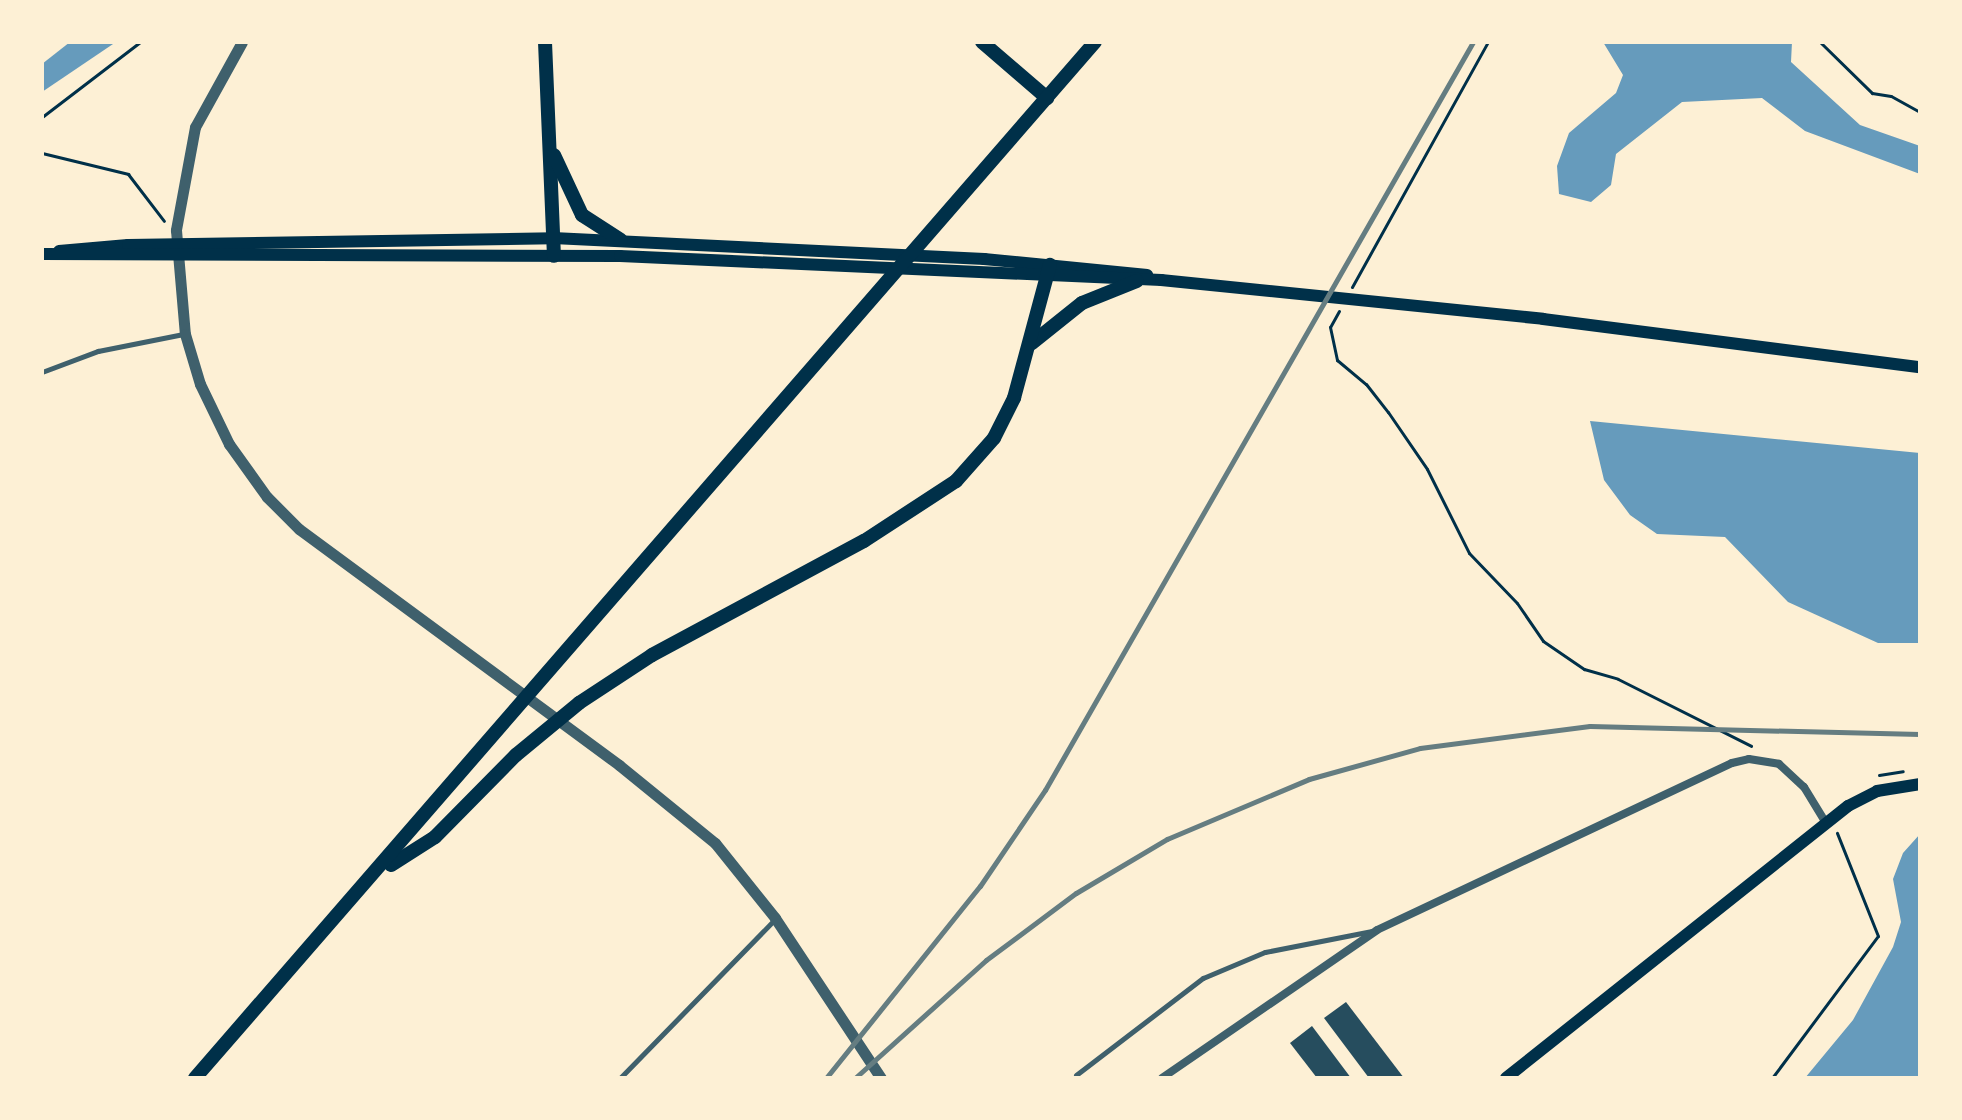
<!DOCTYPE html>
<style>
body{margin:0}
#map{position:relative;width:1962px;height:1120px;overflow:hidden;background:#fdf0d5;font-family:"Fira Sans Condensed",sans-serif}
div>[style]{position:absolute}
.water>*{inset:0;background:#669bbc}
.building>*{inset:0;background:#264d5e}
.path>*{height:3px;margin:-1.5px;padding:0 1.5px;transform-origin:1.5px;border-radius:1.5px;background:#003049}
.service>*{height:5px;margin:-2.5px;padding:0 2.5px;transform-origin:2.5px;border-radius:2.5px;background:#3f606c}
.minor>*{height:8px;margin:-4px;padding:0 4px;transform-origin:4px;border-radius:4px;background:#3f606c}
.tertiary>*{height:11px;margin:-5.5px;padding:0 5.5px;transform-origin:5.5px;border-radius:5.5px;background:#3f606c}
.secondary>*{height:12px;margin:-6px;padding:0 6px;transform-origin:6px;border-radius:6px;background:#003049}
.primary>*{height:14px;margin:-7px;padding:0 7px;transform-origin:7px;border-radius:7px;background:#003049}
.rail>*{height:5px;margin:-2.5px;padding:0 2.5px;transform-origin:2.5px;border-radius:2.5px;background:#657d81}
span{translate:-50% -50%;white-space:nowrap;text-align:center;line-height:1.15;-webkit-text-stroke:7px #fdf0d5;paint-order:stroke}
.frame{position:absolute;inset:0;border:44px solid #fdf0d5;pointer-events:none}
</style>
<div id="map">
<div class="water">
<i style="clip-path:polygon(70px 42px,116px 42px,42px 92px,42px 64px)"></i>
<i style="clip-path:polygon(1603px 42px,1792px 42px,1791px 62px,1860px 125px,1920px 146px,1920px 174px,1805px 131px,1762px 98px,1682px 102px,1616px 154px,1611px 185px,1591px 202px,1559px 194px,1557px 166px,1569px 133px,1616px 93px,1623px 75px)"></i>
<i style="clip-path:polygon(1590px 421px,1920px 453px,1920px 643px,1878px 643px,1788px 602px,1725px 537px,1657px 534px,1630px 515px,1604px 480px)"></i>
<i style="clip-path:polygon(1920px 834px,1920px 1078px,1805px 1078px,1853px 1020px,1893px 947px,1901px 922px,1893px 879px,1903px 853px)"></i>
</div>
<div class="building">
<i style="clip-path:polygon(1346px 1002px,1404px 1078px,1369px 1078px,1324px 1018px)"></i>
<i style="clip-path:polygon(1312px 1026px,1351px 1078px,1317px 1078px,1290px 1043px)"></i>
</div>
<div class="path">
<i style="left:1820px;top:42px;width:73px;rotate:44.4deg"></i>
<i style="left:1872px;top:93px;width:19px;rotate:9deg"></i>
<i style="left:1891px;top:96px;width:33px;rotate:29deg"></i>
<i style="left:42px;top:117px;width:123px;rotate:-37.4deg"></i>
<i style="left:42px;top:153px;width:89px;rotate:13.7deg"></i>
<i style="left:128px;top:174px;width:59px;rotate:52.5deg"></i>
<i style="left:1352px;top:287px;width:280px;rotate:-61deg"></i>
<i style="left:1339px;top:311px;width:18px;rotate:119deg"></i>
<i style="left:1330px;top:327px;width:34px;rotate:78deg"></i>
<i style="left:1337px;top:360px;width:38px;rotate:40deg"></i>
<i style="left:1366px;top:384px;width:36px;rotate:52deg"></i>
<i style="left:1388px;top:412px;width:69px;rotate:55.6deg"></i>
<i style="left:1427px;top:469px;width:94px;rotate:63.4deg"></i>
<i style="left:1469px;top:553px;width:69px;rotate:46.2deg"></i>
<i style="left:1517px;top:603px;width:46px;rotate:55.6deg"></i>
<i style="left:1543px;top:641px;width:50px;rotate:34.3deg"></i>
<i style="left:1584px;top:669px;width:35px;rotate:16deg"></i>
<i style="left:1618px;top:679px;width:149px;rotate:26.7deg"></i>
<i style="left:1879px;top:775px;width:24px;rotate:-9deg"></i>
<i style="left:1772px;top:1078px;width:177px;rotate:-53.3deg"></i>
<i style="left:1878px;top:936px;width:111px;rotate:-111.7deg"></i>
</div>
<div class="service">
<i style="left:42px;top:372px;width:60px;rotate:-20.6deg"></i>
<i style="left:98px;top:351px;width:87px;rotate:-11.3deg"></i>
<i style="left:1076px;top:1075px;width:160px;rotate:-37.4deg"></i>
<i style="left:1203px;top:978px;width:67px;rotate:-22.8deg"></i>
<i style="left:1265px;top:952px;width:109px;rotate:-11.1deg"></i>
<i style="left:620px;top:1078px;width:222px;rotate:-45.7deg"></i>
</div>
<div class="minor">
<i style="left:1162px;top:1078px;width:261px;rotate:-34.5deg"></i>
<i style="left:1377px;top:930px;width:392px;rotate:-25.2deg"></i>
<i style="left:1732px;top:763px;width:17px;rotate:-13deg"></i>
<i style="left:1749px;top:759px;width:30px;rotate:9deg"></i>
<i style="left:1779px;top:764px;width:34px;rotate:43deg"></i>
<i style="left:1804px;top:787px;width:42px;rotate:58.6deg"></i>
</div>
<div class="tertiary">
<i style="left:242px;top:42px;width:97px;rotate:118.9deg"></i>
<i style="left:195px;top:127px;width:105px;rotate:100.5deg"></i>
<i style="left:176px;top:230px;width:104px;rotate:85.1deg"></i>
<i style="left:185px;top:334px;width:52px;rotate:73.3deg"></i>
<i style="left:200px;top:384px;width:67px;rotate:64.2deg"></i>
<i style="left:229px;top:444px;width:65px;rotate:54.4deg"></i>
<i style="left:267px;top:497px;width:45px;rotate:45deg"></i>
<i style="left:299px;top:529px;width:398px;rotate:36.4deg"></i>
<i style="left:619px;top:765px;width:124px;rotate:39.1deg"></i>
<i style="left:715px;top:843px;width:96px;rotate:51.3deg"></i>
<i style="left:775px;top:918px;width:192px;rotate:56.5deg"></i>
</div>
<div class="secondary">
<i style="left:59px;top:251px;width:69px;rotate:-5deg"></i>
<i style="left:128px;top:245px;width:425px;rotate:-0.9deg"></i>
<i style="left:553px;top:238px;width:432px;rotate:2.8deg"></i>
<i style="left:984px;top:259px;width:164px;rotate:5.6deg"></i>
<i style="left:42px;top:254px;width:578px;rotate:0.2deg"></i>
<i style="left:620px;top:256px;width:542px;rotate:2.54deg"></i>
<i style="left:1161px;top:280px;width:384px;rotate:5.8deg"></i>
<i style="left:1543px;top:319px;width:380px;rotate:7.3deg"></i>
<i style="left:1506px;top:1078px;width:437px;rotate:-38.5deg"></i>
<i style="left:1848px;top:806px;width:33px;rotate:-27deg"></i>
<i style="left:1877px;top:791px;width:44px;rotate:-9.2deg"></i>
</div>
<div class="primary">
<i style="left:545px;top:42px;width:214px;rotate:87.6deg"></i>
<i style="left:982px;top:42px;width:86px;rotate:40.7deg"></i>
<i style="left:554px;top:155px;width:66px;rotate:65deg"></i>
<i style="left:582px;top:215px;width:46px;rotate:32.7deg"></i>
<i style="left:1032px;top:343px;width:64px;rotate:-38.7deg"></i>
<i style="left:1082px;top:303px;width:59px;rotate:-21.8deg"></i>
<i style="left:391px;top:865px;width:52px;rotate:-32.5deg"></i>
<i style="left:435px;top:837px;width:115px;rotate:-45.4deg"></i>
<i style="left:516px;top:755px;width:82px;rotate:-39.5deg"></i>
<i style="left:579px;top:703px;width:87px;rotate:-33.3deg"></i>
<i style="left:652px;top:655px;width:241px;rotate:-28.3deg"></i>
<i style="left:864px;top:541px;width:110px;rotate:-33.1deg"></i>
<i style="left:956px;top:481px;width:57px;rotate:-48.5deg"></i>
<i style="left:994px;top:438px;width:45px;rotate:-63.4deg"></i>
<i style="left:1014px;top:398px;width:138px;rotate:-74.9deg"></i>
<i style="left:195px;top:1078px;width:1372px;rotate:-49.02deg"></i>
</div>
<div class="rail">
<i style="left:826px;top:1078px;width:246px;rotate:-51.3deg"></i>
<i style="left:980px;top:886px;width:116px;rotate:-55.9deg"></i>
<i style="left:1045px;top:790px;width:862px;rotate:-60.22deg"></i>
<i style="left:855px;top:1078px;width:176px;rotate:-42deg"></i>
<i style="left:986px;top:960px;width:112px;rotate:-36.7deg"></i>
<i style="left:1076px;top:893px;width:106px;rotate:-30.7deg"></i>
<i style="left:1167px;top:839px;width:154px;rotate:-22.9deg"></i>
<i style="left:1309px;top:779px;width:115px;rotate:-15.6deg"></i>
<i style="left:1420px;top:748px;width:171px;rotate:-7.4deg"></i>
<i style="left:1590px;top:726px;width:330px;rotate:1.4deg"></i>
</div>
<div class="frame"></div>
</div>
